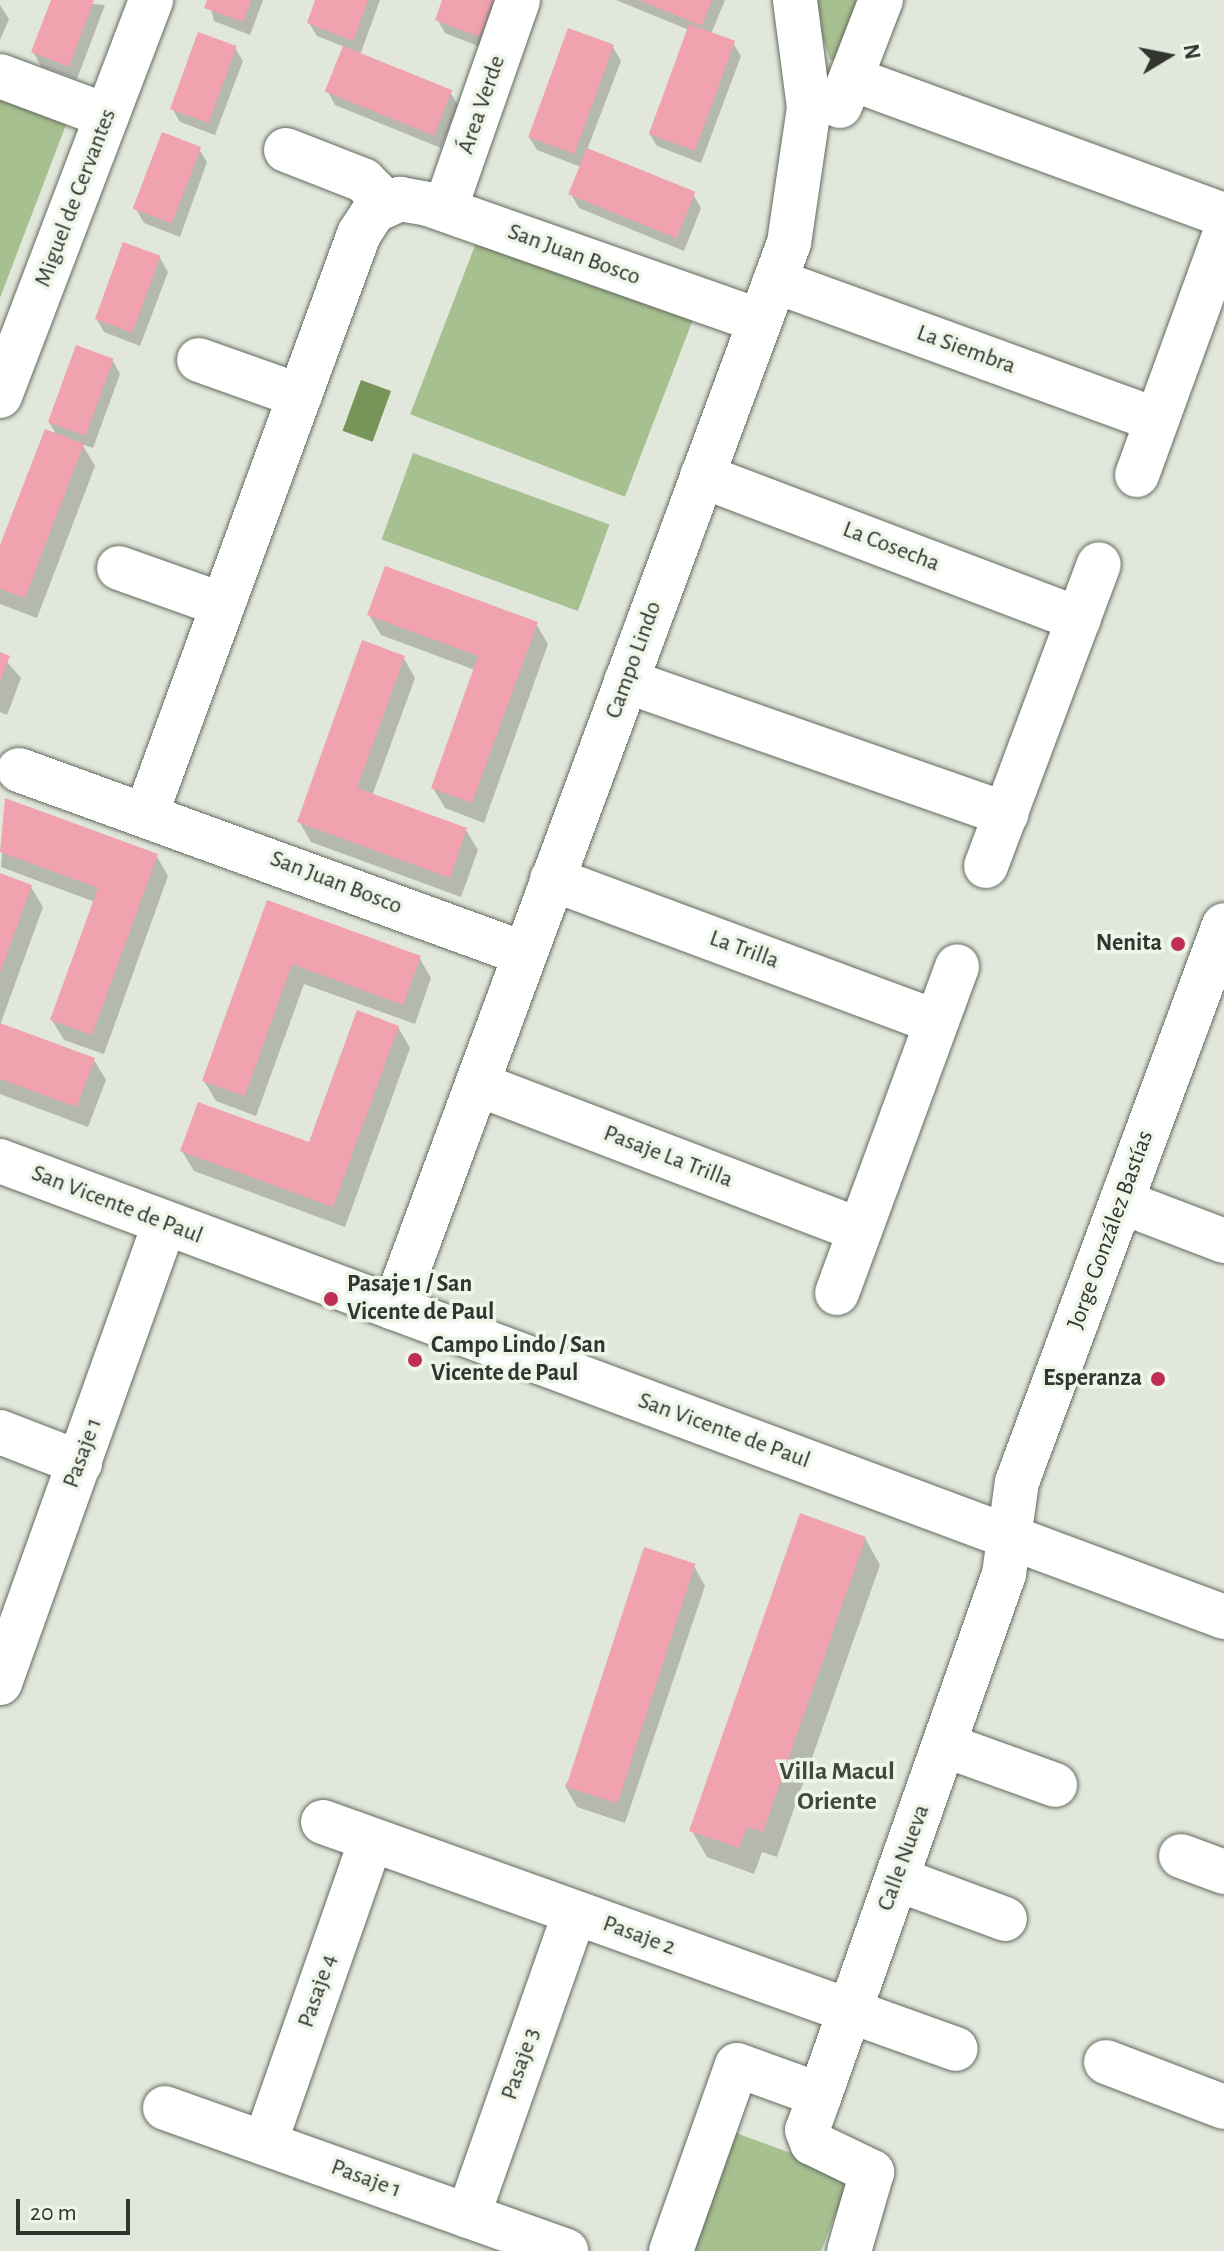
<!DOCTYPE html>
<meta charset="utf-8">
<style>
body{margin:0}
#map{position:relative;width:1224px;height:2251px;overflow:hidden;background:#e1e7db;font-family:"Alegreya Sans",sans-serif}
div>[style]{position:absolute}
.green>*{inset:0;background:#a7c090;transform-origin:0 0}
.water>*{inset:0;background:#779558;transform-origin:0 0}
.shadow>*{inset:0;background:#0003}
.building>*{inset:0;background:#f0a3ae;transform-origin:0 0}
.roads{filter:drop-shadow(0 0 2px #646a5f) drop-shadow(0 0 2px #646a5f)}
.minor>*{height:44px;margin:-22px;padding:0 22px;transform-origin:22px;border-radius:22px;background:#fff}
.dots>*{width:22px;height:22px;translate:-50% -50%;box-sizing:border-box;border:4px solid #eef5e9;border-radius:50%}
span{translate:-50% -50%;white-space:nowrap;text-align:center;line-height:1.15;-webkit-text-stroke:7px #eef5e9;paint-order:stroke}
.street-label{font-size:24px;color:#31342f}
.poi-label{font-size:24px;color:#31342f;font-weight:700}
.right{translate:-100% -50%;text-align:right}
.left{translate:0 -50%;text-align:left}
.neighbourhood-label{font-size:26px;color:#43483f;font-weight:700}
.north{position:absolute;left:1128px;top:16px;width:80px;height:80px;-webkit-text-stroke:6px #eef5e9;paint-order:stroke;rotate:80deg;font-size:22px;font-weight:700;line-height:32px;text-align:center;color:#31342f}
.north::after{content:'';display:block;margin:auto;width:28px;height:36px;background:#31342f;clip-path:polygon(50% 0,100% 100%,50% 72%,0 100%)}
.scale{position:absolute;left:16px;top:2199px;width:114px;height:36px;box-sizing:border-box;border:4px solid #31342f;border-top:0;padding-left:10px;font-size:24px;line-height:28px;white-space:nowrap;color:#31342f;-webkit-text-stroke:6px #eef5e9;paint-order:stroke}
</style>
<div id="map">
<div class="green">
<i style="clip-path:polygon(811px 0,872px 0,849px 63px,830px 60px)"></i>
<i style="clip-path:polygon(0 98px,67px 122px,0 298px)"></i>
<i style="left:479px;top:235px;width:230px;height:192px;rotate:21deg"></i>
<i style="left:413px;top:453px;width:209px;height:92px;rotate:20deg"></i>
<i style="clip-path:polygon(722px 2128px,851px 2175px,821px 2251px,683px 2251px)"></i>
</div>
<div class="water">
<i style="left:361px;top:380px;width:32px;height:54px;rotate:20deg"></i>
</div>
<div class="shadow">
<i style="clip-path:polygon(53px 0,105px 5px,77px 79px,41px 66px,33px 52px)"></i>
<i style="clip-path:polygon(209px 0,263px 0,250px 35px,214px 21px)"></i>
<i style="clip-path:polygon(318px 0,380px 0,360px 55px,450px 92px,458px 105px,441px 148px,335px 105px,328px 92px,345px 47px,317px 36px,309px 23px)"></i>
<i style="clip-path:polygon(444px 0,507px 0,488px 50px,445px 33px,437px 19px)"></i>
<i style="clip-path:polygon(616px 0,725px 0,711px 34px,733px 43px,741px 56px,701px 163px,657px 146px,649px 133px,689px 30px)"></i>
<i style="clip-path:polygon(0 5px,9px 19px,0 40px)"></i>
<i style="clip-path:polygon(613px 47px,621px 61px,587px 150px,693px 194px,701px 208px,684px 251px,579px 208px,571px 194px,581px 167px,537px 150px,529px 137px)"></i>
<i style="clip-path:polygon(235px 48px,243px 61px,215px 135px,180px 122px,172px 108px)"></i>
<i style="clip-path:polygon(199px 149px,207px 162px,180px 237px,144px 223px,136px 209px)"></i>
<i style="clip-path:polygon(160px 258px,168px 272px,140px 346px,104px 332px,96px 318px)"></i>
<i style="clip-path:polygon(113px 361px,120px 374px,93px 448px,82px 444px,95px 466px,37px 618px,0 604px,0 551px,57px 436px,49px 422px)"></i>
<i style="clip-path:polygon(369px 615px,536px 624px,548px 644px,484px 823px,445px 808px,433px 788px,475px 670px,381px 635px)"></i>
<i style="clip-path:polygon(0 654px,21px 678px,7px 715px,0 712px)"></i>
<i style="clip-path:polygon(403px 657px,415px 678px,372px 796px,466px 830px,478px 850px,461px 897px,311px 842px,299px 821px)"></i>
<i style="clip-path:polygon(6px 801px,156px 855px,168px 876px,104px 1054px,64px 1040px,52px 1020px,95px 902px,1px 867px)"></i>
<i style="clip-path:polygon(0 876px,31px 887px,43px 907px,0 1025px,94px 1060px,106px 1080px,88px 1127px,0 1094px)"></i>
<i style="clip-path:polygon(269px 902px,419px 957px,431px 978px,415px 1024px,304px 984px,256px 1116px,216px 1101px,204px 1081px)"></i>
<i style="clip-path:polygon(398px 1027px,410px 1048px,345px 1227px,194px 1171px,182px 1151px,310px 1145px)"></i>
<i style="clip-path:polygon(865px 1538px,880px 1565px,777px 1857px,762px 1852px,754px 1874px,707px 1857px,692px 1831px)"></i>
<i style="clip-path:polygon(694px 1566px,705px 1586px,625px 1823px,577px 1807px,565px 1786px)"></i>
</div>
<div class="building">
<i style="clip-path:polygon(51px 0,94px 0,69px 67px,31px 52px)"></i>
<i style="clip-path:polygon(207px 0,251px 0,243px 22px,204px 8px)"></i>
<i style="clip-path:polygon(315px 0,368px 0,353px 41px,307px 23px)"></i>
<i style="clip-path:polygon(442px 0,494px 0,480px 37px,435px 20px)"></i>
<i style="clip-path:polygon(639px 0,712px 0,702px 26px)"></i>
<i style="left:689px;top:24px;width:49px;height:117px;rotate:20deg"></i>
<i style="left:568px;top:28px;width:49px;height:116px;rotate:20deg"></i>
<i style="left:198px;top:32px;width:41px;height:82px;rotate:20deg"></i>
<i style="left:343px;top:46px;width:118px;height:49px;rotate:22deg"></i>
<i style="left:162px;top:132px;width:42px;height:82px;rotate:21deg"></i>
<i style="left:587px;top:148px;width:117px;height:50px;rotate:22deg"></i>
<i style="left:123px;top:242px;width:40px;height:82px;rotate:20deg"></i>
<i style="left:76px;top:345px;width:40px;height:82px;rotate:20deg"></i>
<i style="clip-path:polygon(45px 429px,84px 444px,25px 598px,0 589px,0 545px)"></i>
<i style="clip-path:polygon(385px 566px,538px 622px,472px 803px,431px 788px,478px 656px,367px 615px)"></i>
<i style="clip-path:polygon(362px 640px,405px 656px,357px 788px,467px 828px,450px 878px,297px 822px)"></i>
<i style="clip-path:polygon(0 652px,10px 656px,0 682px)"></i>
<i style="clip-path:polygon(5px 798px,158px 854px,92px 1035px,50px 1020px,98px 888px,0 852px)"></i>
<i style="clip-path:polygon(0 873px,32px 885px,0 973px)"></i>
<i style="clip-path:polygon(267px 900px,421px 956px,403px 1005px,292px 964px,245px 1096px,202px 1081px)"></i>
<i style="clip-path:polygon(357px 1010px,399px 1026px,333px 1207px,180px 1151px,198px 1102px,309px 1142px)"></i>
<i style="clip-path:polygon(0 1023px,95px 1058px,77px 1107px,0 1079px)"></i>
<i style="clip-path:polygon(800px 1513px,866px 1537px,763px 1832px,747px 1827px,739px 1848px,689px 1831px)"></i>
<i style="left:644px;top:1547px;width:54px;height:252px;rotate:18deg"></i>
</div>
<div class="roads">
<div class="minor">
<i style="left:0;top:76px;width:114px;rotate:20.5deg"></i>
<i style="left:852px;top:79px;width:396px;rotate:20.1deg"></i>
<i style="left:840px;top:106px;width:114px;rotate:-68.9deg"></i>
<i style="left:286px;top:150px;width:83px;rotate:21.3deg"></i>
<i style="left:363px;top:180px;width:33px;rotate:45deg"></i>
<i style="left:445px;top:209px;width:221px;rotate:-70.7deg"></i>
<i style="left:775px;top:281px;width:406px;rotate:20deg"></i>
<i style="left:199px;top:360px;width:107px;rotate:19.6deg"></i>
<i style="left:0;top:396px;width:424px;rotate:-69.1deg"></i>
<i style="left:1137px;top:475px;width:254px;rotate:-70deg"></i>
<i style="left:702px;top:476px;width:403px;rotate:20.8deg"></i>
<i style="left:119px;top:568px;width:110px;rotate:19.6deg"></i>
<i style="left:626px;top:681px;width:403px;rotate:19.3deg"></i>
<i style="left:19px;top:770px;width:538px;rotate:19.98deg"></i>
<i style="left:147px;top:812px;width:616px;rotate:-69.86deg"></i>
<i style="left:359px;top:234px;width:27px;rotate:-57deg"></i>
<i style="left:374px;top:211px;width:29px;rotate:-25deg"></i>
<i style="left:400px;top:199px;width:28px;rotate:10deg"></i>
<i style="left:428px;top:204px;width:352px;rotate:19.4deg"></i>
<i style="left:986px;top:866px;width:322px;rotate:-69.5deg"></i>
<i style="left:552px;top:879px;width:410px;rotate:20.4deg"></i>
<i style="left:477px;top:1084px;width:410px;rotate:20.9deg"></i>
<i style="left:0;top:1161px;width:1306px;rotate:20.43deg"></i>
<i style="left:1122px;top:1202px;width:109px;rotate:20.9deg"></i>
<i style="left:837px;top:1293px;width:348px;rotate:-69.8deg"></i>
<i style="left:394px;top:1308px;width:1136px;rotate:-69.65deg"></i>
<i style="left:789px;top:243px;width:136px;rotate:-81.6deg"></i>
<i style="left:809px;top:108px;width:109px;rotate:-97.4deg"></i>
<i style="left:0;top:1432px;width:86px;rotate:21.2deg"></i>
<i style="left:0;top:1683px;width:489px;rotate:-70.3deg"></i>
<i style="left:944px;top:1745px;width:118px;rotate:19.8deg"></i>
<i style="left:323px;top:1822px;width:672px;rotate:19.73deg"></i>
<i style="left:1181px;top:1856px;width:46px;rotate:20.4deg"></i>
<i style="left:897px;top:1879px;width:115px;rotate:20.3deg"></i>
<i style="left:1106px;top:2062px;width:126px;rotate:20.9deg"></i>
<i style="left:820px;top:2095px;width:37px;rotate:110deg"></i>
<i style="left:807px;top:2130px;width:14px;rotate:69deg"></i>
<i style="left:812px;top:2143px;width:67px;rotate:25.8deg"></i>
<i style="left:872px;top:2172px;width:82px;rotate:106.2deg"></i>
<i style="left:165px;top:2108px;width:426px;rotate:19.6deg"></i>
<i style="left:265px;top:2143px;width:321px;rotate:-70.7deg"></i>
<i style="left:468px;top:2216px;width:321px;rotate:-70.6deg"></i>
<i style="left:671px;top:2251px;width:197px;rotate:-70.5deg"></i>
<i style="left:737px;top:2065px;width:88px;rotate:19.9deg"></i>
<i style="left:820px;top:2095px;width:553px;rotate:-70.55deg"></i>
<i style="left:1004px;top:1574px;width:93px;rotate:-82deg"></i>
<i style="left:1017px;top:1482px;width:594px;rotate:-69.61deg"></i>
</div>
</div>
<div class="dots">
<i style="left:1178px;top:944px;background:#be2e55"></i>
<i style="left:331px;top:1299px;background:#be2e55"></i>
<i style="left:415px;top:1360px;background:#be2e55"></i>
<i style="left:1158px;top:1379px;background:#be2e55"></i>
</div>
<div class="street-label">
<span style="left:482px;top:105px;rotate:-71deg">Área Verde</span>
<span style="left:76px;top:198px;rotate:-69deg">Miguel de Cervantes</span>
<span style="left:574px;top:255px;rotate:20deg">San Juan Bosco</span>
<span style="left:966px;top:350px;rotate:20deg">La Siembra</span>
<span style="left:891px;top:547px;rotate:21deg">La Cosecha</span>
<span style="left:634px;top:660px;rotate:-70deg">Campo Lindo</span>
<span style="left:336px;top:883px;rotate:21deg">San Juan Bosco</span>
<span style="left:744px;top:950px;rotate:20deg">La Trilla</span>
<span style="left:668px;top:1157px;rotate:21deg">Pasaje La Trilla</span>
<span style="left:117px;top:1205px;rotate:21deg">San Vicente de Paul</span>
<span style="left:1111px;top:1230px;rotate:-70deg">Jorge González Bastías</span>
<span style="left:724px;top:1431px;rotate:20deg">San Vicente de Paul</span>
<span style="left:83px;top:1453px;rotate:-70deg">Pasaje 1</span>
<span style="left:904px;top:1858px;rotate:-70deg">Calle Nueva</span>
<span style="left:639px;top:1936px;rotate:20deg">Pasaje 2</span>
<span style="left:318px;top:1991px;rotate:-71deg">Pasaje 4</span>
<span style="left:521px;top:2064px;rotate:-71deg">Pasaje 3</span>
<span style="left:366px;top:2179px;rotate:20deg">Pasaje 1</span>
</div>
<div class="poi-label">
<span class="right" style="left:1162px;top:944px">Nenita</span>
<span class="left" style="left:347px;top:1299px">Pasaje 1 / San<br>Vicente de Paul</span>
<span class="left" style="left:431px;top:1360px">Campo Lindo / San<br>Vicente de Paul</span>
<span class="right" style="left:1142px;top:1379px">Esperanza</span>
</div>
<div class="neighbourhood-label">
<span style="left:837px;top:1787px">Villa Macul<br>Oriente</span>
</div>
<div class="north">N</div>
<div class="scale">20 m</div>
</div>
